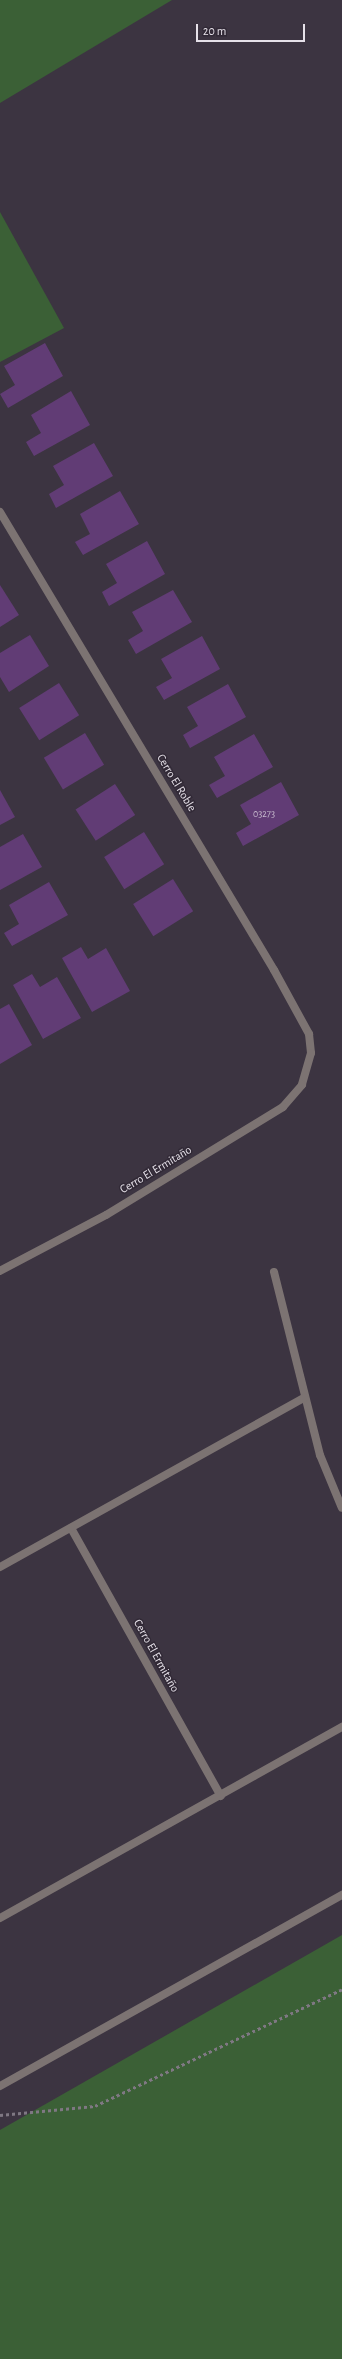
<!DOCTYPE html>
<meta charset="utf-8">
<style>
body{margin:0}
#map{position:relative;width:342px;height:2359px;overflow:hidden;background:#3c3441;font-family:"Alegreya Sans",sans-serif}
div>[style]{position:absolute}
.green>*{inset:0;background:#3b6036}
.building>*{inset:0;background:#613c75;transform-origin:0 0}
.path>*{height:2.5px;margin-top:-1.25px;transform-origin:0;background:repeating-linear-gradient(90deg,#7f7883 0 3px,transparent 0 6px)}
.street>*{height:8px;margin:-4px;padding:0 4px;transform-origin:4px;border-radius:4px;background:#7c7372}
span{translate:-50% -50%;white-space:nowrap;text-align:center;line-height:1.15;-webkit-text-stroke:3px #312936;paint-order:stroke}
.number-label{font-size:10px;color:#c5b8cc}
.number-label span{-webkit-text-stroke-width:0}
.street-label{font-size:12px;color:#e6e1e9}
.scale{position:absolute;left:196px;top:24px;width:109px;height:18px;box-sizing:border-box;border:2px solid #e6e1e9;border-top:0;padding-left:5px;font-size:12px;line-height:14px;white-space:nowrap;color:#e6e1e9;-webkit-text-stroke:3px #312936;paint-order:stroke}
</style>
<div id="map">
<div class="green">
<i style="clip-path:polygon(0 0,172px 0,0 103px)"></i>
<i style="clip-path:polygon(0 212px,64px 328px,0 362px)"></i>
<i style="clip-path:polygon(342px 1935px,342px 2359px,0 2359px,0 2130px)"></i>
</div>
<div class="building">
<i style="clip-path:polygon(45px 343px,63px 376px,8px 408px,0 394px,15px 385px,4px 366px)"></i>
<i style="clip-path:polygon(71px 391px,90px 425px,34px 456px,26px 442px,41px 433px,31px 415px)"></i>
<i style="clip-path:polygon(94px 443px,113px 476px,56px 508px,49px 494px,64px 485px,53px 466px)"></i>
<i style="clip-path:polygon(120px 491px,139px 524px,83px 555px,75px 542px,90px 534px,80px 514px)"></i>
<i style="clip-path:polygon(147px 541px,165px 574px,109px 606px,102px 592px,117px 583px,106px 564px)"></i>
<i style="clip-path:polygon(0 585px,19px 615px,0 627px)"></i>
<i style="clip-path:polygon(173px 590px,192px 622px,136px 654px,128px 640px,143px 631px,132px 612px)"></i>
<i style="clip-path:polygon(30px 635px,49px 666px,9px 692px,0 677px,0 653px)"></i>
<i style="clip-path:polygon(202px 636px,220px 669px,164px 700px,156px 687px,172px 678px,161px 659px)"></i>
<i style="left:59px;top:683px;width:38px;height:47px;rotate:58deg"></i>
<i style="clip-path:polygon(228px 684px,246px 717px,190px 748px,183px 735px,198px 726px,187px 707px)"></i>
<i style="left:85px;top:733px;width:37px;height:48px;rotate:59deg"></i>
<i style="clip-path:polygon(254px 734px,273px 767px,217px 798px,209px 785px,225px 776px,214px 757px)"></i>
<i style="clip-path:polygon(281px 782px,299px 815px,243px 846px,236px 833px,251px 824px,240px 805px)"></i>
<i style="left:115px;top:784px;width:37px;height:47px;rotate:57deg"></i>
<i style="clip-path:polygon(0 790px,15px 817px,0 825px)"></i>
<i style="left:144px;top:832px;width:38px;height:47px;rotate:58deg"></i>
<i style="clip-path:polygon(23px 834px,42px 867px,0 890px,0 847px)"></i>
<i style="left:173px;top:879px;width:38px;height:47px;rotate:58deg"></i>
<i style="clip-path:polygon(49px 882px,68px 915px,12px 946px,4px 933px,19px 924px,9px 905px)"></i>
<i style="clip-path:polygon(81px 947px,88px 959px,106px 948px,130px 991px,92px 1012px,62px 958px)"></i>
<i style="clip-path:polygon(32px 974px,40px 987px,57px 977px,81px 1018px,43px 1039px,13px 985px)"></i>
<i style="clip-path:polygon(9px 1004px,32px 1045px,0 1064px,0 1009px)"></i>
</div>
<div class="path">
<i style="left:0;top:2115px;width:95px;rotate:-5.4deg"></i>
<i style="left:95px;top:2106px;width:273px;rotate:-25.3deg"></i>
</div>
<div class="street">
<i style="left:0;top:512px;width:534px;rotate:59.11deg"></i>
<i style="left:274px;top:970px;width:73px;rotate:61.3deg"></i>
<i style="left:309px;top:1034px;width:19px;rotate:84deg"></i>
<i style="left:311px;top:1053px;width:33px;rotate:106deg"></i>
<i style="left:302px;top:1085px;width:29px;rotate:131deg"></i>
<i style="left:283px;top:1107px;width:207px;rotate:148.6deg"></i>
<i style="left:106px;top:1215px;width:120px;rotate:152.2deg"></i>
<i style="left:274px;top:1272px;width:189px;rotate:75.9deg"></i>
<i style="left:320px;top:1455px;width:57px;rotate:67.5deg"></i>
<i style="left:71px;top:1528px;width:307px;rotate:60.8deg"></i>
<i style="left:0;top:1567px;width:348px;rotate:-29.1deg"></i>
<i style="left:0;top:1918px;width:392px;rotate:-29.2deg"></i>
<i style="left:0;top:2086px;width:392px;rotate:-29.2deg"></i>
</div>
<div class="number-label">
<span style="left:264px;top:815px">03273</span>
</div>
<div class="street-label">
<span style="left:176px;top:783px;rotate:59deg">Cerro El Roble</span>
<span style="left:156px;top:1170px;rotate:-31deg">Cerro El Ermitaño</span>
<span style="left:156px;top:1656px;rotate:61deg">Cerro El Ermitaño</span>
</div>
<div class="scale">20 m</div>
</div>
